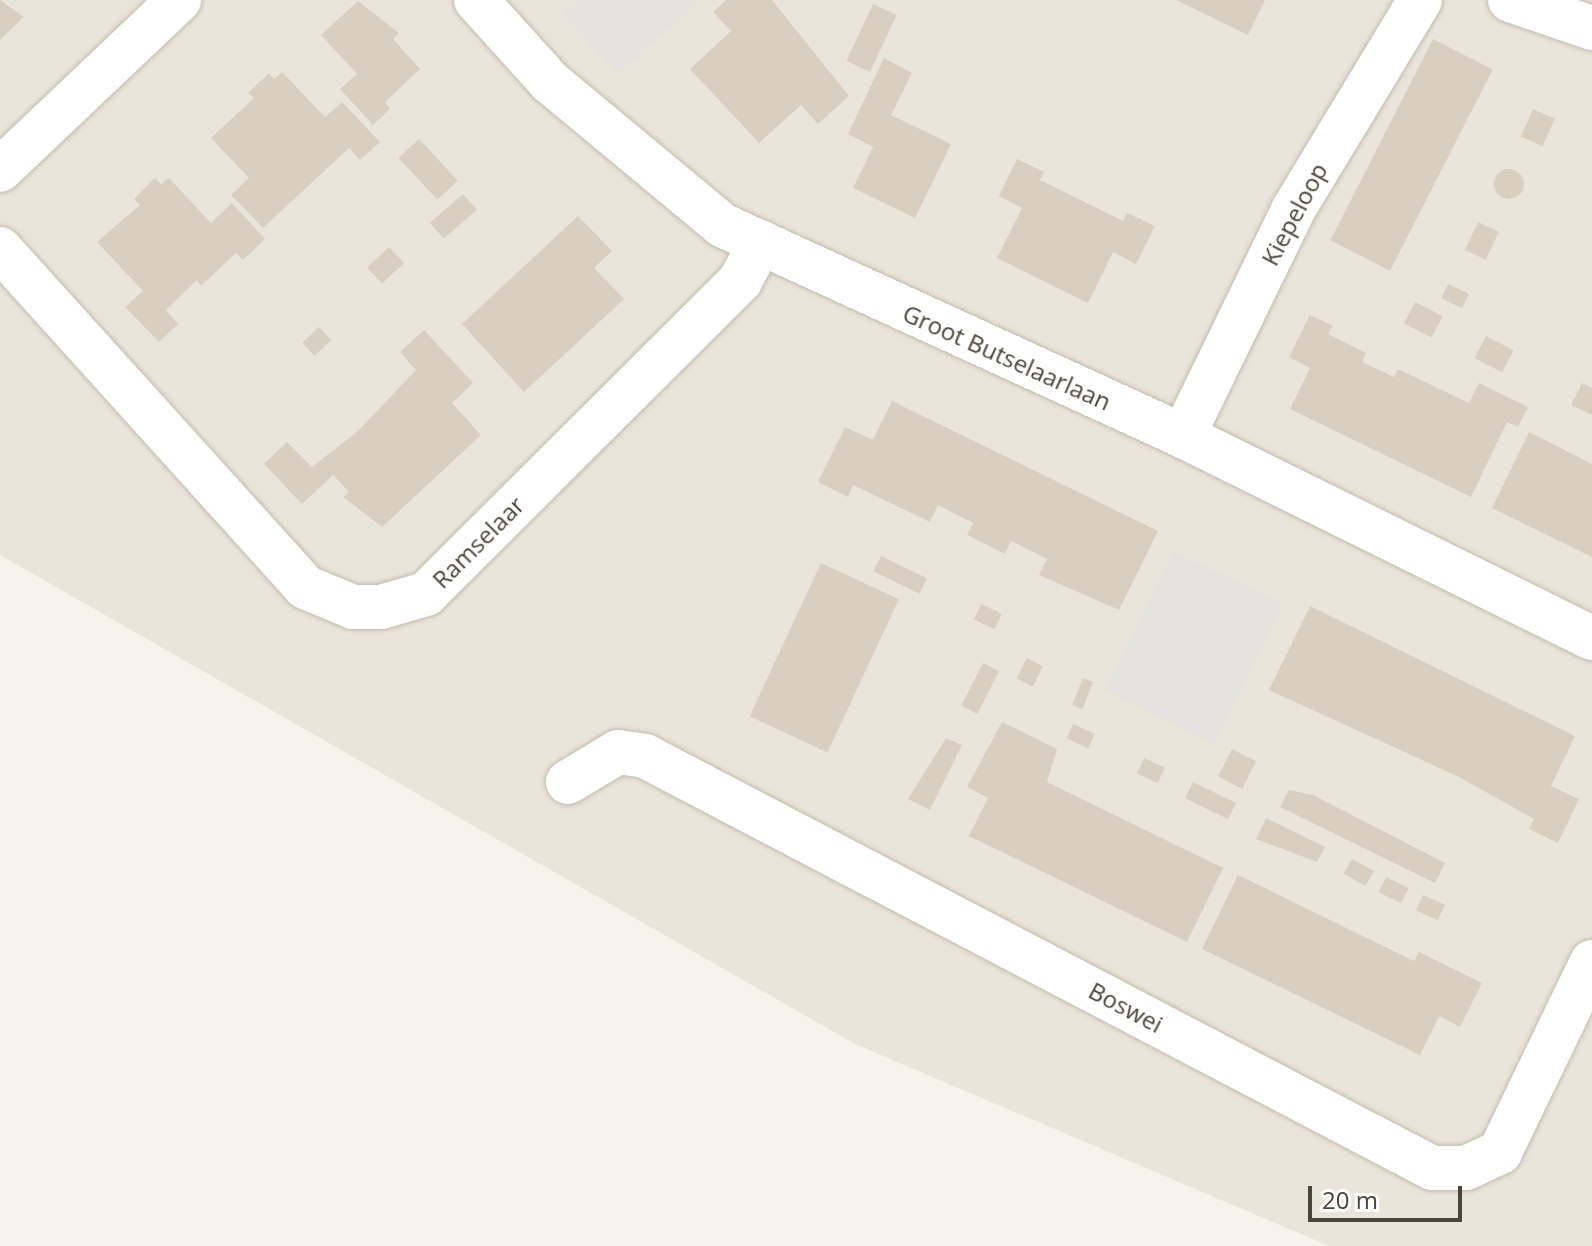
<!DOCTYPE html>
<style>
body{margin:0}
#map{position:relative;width:1592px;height:1246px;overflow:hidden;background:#f6f3ec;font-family:"Open Sans",sans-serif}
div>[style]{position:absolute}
.residential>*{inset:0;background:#eae5da}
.parking>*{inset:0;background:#e5e3e0;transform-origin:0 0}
.building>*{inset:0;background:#d8cfc1;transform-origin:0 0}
.round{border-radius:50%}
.roads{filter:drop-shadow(0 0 2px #c2bbae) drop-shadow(0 0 2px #c2bbae)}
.minor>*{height:44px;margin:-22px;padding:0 22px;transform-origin:22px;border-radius:22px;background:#fff}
span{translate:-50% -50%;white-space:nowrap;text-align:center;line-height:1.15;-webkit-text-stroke:7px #fff;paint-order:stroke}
.street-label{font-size:24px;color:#4b4439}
.scale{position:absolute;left:1308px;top:1186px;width:154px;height:36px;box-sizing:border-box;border:4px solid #4b4439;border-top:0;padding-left:10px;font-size:24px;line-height:28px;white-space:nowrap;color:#4b4439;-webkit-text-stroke:6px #fff;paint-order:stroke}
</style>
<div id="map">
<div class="residential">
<i style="clip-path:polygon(0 0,1592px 0,1592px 1246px,1329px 1246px,855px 1044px,0 555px)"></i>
</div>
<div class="parking">
<i style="clip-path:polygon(578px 0,700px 0,618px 75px,562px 15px)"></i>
<i style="left:1173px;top:551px;width:122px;height:156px;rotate:26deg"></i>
</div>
<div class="building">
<i style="clip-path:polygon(0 0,24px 17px,0 40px)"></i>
<i style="clip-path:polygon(726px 0,772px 0,849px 96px,818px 124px,801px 105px,759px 143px,690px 69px,731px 31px,713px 12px)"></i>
<i style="clip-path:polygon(1176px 0,1265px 0,1248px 35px)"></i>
<i style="clip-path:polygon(358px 1px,399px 33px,393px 39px,420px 69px,385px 102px,390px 109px,373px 125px,340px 89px,357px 74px,321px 35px)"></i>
<i style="left:873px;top:4px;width:26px;height:63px;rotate:25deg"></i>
<i style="left:1433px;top:39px;width:67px;height:226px;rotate:27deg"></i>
<i style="clip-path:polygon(884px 58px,912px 73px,891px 115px,951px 144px,915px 218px,853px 188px,873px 147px,848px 134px)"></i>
<i style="clip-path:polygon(282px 72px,325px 117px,342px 102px,380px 142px,360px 160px,349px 148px,263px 228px,231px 195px,249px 178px,211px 138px,254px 98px,248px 93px,269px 73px,274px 79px)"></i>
<i style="left:1533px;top:109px;width:24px;height:30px;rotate:24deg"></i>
<i style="left:419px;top:139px;width:57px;height:28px;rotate:47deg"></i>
<i style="clip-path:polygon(1017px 159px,1044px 172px,1040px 180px,1123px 221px,1127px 213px,1155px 226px,1136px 264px,1113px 252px,1088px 303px,997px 258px,1022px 208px,999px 196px)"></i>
<i class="round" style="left:1494px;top:169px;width:30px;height:30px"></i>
<i style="clip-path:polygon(155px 178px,161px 184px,169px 178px,211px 223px,232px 203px,265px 239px,243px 260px,236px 253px,201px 286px,197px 280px,166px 310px,178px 324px,159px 342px,125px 307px,143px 291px,97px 242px,140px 205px,134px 199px)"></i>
<i style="left:463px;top:194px;width:21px;height:44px;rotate:49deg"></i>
<i style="clip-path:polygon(578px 216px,612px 251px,594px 268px,624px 299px,524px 392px,462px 324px)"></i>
<i style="left:1478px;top:222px;width:23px;height:31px;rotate:25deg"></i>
<i style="left:389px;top:247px;width:22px;height:30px;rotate:47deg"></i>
<i style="left:1448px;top:284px;width:23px;height:16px;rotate:25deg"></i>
<i style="left:1415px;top:302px;width:31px;height:24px;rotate:27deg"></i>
<i style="clip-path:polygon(1310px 315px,1333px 326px,1328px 334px,1366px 353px,1362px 362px,1394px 377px,1398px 369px,1469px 403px,1479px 383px,1528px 407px,1518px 427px,1507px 422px,1471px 497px,1290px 409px,1310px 368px,1289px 357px)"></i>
<i style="left:319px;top:327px;width:18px;height:23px;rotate:47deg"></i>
<i style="clip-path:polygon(424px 330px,473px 383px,452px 403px,481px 435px,382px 527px,343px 497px,349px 492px,333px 475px,302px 504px,264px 464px,287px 442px,312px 467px,358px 431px,416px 370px,400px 352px)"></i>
<i style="left:1486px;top:336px;width:31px;height:25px;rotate:27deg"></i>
<i style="clip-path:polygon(1582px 383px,1592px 388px,1592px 415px,1571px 405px)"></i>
<i style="clip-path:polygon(892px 401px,1158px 531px,1119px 610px,1039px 575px,1047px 559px,1011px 541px,1005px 554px,967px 535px,973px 523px,938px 505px,930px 522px,853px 485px,848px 497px,818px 482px,845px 427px,873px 440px)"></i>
<i style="clip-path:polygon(1529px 432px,1592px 464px,1592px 557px,1492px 508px)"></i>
<i style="left:881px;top:556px;width:51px;height:17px;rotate:26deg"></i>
<i style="left:821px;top:563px;width:86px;height:169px;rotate:25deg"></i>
<i style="left:981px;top:604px;width:23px;height:17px;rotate:25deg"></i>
<i style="clip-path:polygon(1310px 606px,1575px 736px,1551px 786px,1579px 799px,1558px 843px,1529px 829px,1534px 819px,1459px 777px,1269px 690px)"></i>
<i style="left:1027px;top:658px;width:18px;height:23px;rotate:27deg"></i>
<i style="left:983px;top:663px;width:18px;height:48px;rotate:27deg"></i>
<i style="left:1083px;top:678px;width:11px;height:29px;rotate:22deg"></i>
<i style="clip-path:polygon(1002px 722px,1057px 749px,1047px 782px,1223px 868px,1187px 942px,969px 836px,988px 798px,967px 787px)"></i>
<i style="left:1073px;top:724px;width:24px;height:16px;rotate:24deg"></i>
<i style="clip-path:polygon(946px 738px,962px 745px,930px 810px,908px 799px)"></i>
<i style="left:1232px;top:749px;width:27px;height:31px;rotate:27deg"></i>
<i style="left:1144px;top:758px;width:23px;height:17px;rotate:25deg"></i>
<i style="left:1193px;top:782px;width:48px;height:18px;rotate:26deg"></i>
<i style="clip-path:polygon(1289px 790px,1313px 795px,1445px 863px,1435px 883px,1280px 807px)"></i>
<i style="clip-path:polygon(1266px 818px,1325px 847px,1317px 862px,1256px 839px)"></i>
<i style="left:1352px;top:859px;width:25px;height:17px;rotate:29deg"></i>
<i style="clip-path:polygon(1238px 875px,1414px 961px,1419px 952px,1482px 983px,1460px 1027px,1439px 1016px,1420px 1055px,1202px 949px)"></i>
<i style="left:1386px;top:877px;width:25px;height:17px;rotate:26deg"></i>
<i style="left:1423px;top:895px;width:24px;height:17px;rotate:24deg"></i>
</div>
<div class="roads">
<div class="minor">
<i style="left:476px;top:0;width:110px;rotate:47.9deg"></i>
<i style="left:550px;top:82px;width:224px;rotate:39.7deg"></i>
<i style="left:722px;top:225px;width:507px;rotate:24.59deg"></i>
<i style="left:1183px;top:436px;width:456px;rotate:26.3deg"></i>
<i style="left:1510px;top:0;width:87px;rotate:18.9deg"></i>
<i style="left:0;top:170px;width:247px;rotate:-43.5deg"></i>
<i style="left:0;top:249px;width:455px;rotate:47.9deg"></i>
<i style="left:305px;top:587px;width:52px;rotate:22.6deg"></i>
<i style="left:353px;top:607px;width:28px"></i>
<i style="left:381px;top:607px;width:47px;rotate:-16.1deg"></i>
<i style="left:426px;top:594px;width:443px;rotate:-44.9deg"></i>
<i style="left:740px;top:281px;width:44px;rotate:-61.7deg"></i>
<i style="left:1183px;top:436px;width:251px;rotate:-64deg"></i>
<i style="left:1293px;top:210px;width:245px;rotate:-58.8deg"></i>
<i style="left:568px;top:782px;width:58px;rotate:-31deg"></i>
<i style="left:618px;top:752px;width:27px;rotate:8deg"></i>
<i style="left:645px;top:756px;width:888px;rotate:27.63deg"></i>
<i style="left:1432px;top:1168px;width:34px"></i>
<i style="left:1466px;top:1168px;width:38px;rotate:-25deg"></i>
<i style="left:1500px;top:1152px;width:211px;rotate:-64.2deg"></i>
</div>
</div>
<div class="street-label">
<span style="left:1294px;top:214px;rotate:-62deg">Kiepeloop</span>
<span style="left:1007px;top:357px;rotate:24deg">Groot Butselaarlaan</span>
<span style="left:478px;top:542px;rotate:-45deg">Ramselaar</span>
<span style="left:1126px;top:1007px;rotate:28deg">Boswei</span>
</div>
<div class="scale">20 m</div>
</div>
